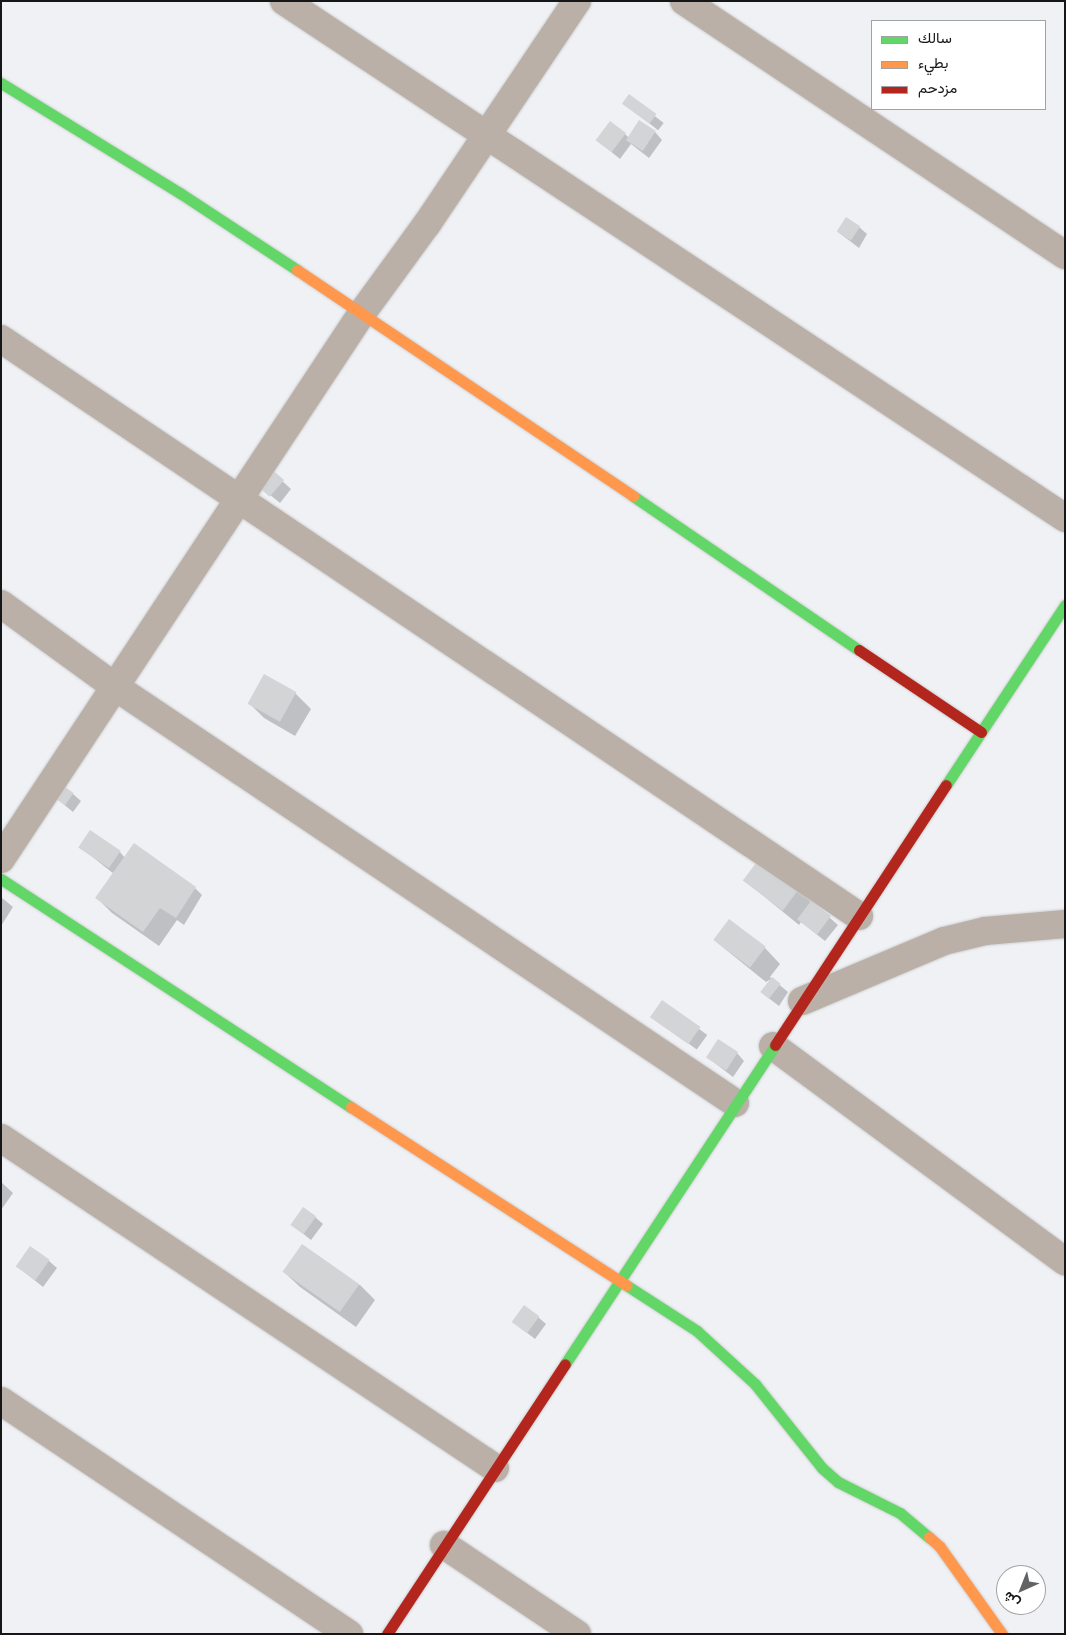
<!DOCTYPE html>
<meta charset="utf-8">
<style>
body{margin:0}
#map{position:relative;width:1066px;height:1635px;overflow:hidden;background:#eff1f4;font-family:"Public Sans",Vazirmatn,sans-serif}
div>[style]{position:absolute}
.shadow>*{inset:0;background:#0003;transform-origin:0 0}
.building>*{inset:0;background:#d3d4d6;transform-origin:0 0}
.roads{filter:drop-shadow(0 0 1px #cdced0) drop-shadow(0 0 1px #cdced0)}
.street>*{height:28px;margin:-14px;padding:0 14px;transform-origin:14px;border-radius:14px;background:#bab0a8}
.fast>*{height:11px;margin:-5.5px;padding:0 5.5px;transform-origin:5.5px;border-radius:5.5px;background:#63d668}
.slow>*{height:11px;margin:-5.5px;padding:0 5.5px;transform-origin:5.5px;border-radius:5.5px;background:#ff974d}
.jam>*{height:11px;margin:-5.5px;padding:0 5.5px;transform-origin:5.5px;border-radius:5.5px;background:#b3261e}
span{translate:-50% -50%;white-space:nowrap;text-align:center;line-height:1.15;-webkit-text-stroke:4.5px #fff;paint-order:stroke}
.frame{position:absolute;inset:0;border:2px solid #151618;pointer-events:none}
.legend{position:absolute;left:871px;top:20px;width:175px;height:90px;box-sizing:border-box;background:#fff;border:1px solid #a1a2a3;margin:0;padding:6px 9px;list-style:none;font-size:15px;color:#151618}
.legend li{display:flex;align-items:center;gap:10px;height:25px}
.legend b{width:25px;border:1px solid #a1a2a3}
.north{position:absolute;left:996px;top:1565px;width:50px;height:50px;box-sizing:border-box;background:#fff;border:1px solid #a1a2a3;border-radius:50%;rotate:224deg;font-size:14px;font-weight:700;line-height:20px;text-align:center;color:#151618}
.north::after{content:'';display:block;margin:auto;width:18px;height:22px;background:#616365;clip-path:polygon(50% 0,100% 100%,50% 72%,0 100%)}
</style>
<div id="map">
<div class="shadow">
<i style="left:629px;top:96px;width:44px;height:9px;rotate:38deg"></i>
<i style="clip-path:polygon(655px 132px,662px 140px,649px 158px,631px 144px,620px 159px,598px 141px,625px 134px,628px 137px)"></i>
<i style="clip-path:polygon(859px 227px,867px 234px,859px 248px,838px 232px)"></i>
<i style="clip-path:polygon(269px 469px,291px 489px,280px 503px,258px 485px)"></i>
<i style="clip-path:polygon(264px 676px,295px 693px,311px 709px,295px 736px,264px 718px,249px 703px)"></i>
<i style="clip-path:polygon(51px 794px,73px 794px,81px 801px,73px 812px)"></i>
<i style="clip-path:polygon(80px 847px,120px 852px,125px 858px,195px 888px,202px 895px,184px 925px,177px 920px,159px 946px,112px 913px,97px 898px,114px 874px)"></i>
<i style="clip-path:polygon(744px 880px,798px 890px,838px 925px,825px 941px,801px 922px,799px 925px)"></i>
<i style="clip-path:polygon(1px 897px,13px 907px,1px 926px)"></i>
<i style="clip-path:polygon(714px 940px,765px 948px,780px 964px,770px 977px,788px 992px,779px 1006px,762px 993px,771px 979px,766px 982px)"></i>
<i style="left:662px;top:1002px;width:56px;height:18px;rotate:36deg"></i>
<i style="clip-path:polygon(737px 1053px,744px 1061px,733px 1077px,707px 1057px)"></i>
<i style="clip-path:polygon(1px 1182px,13px 1193px,1px 1210px)"></i>
<i style="clip-path:polygon(315px 1217px,323px 1224px,311px 1240px,292px 1225px)"></i>
<i style="clip-path:polygon(49px 1261px,57px 1268px,43px 1287px,18px 1267px)"></i>
<i style="clip-path:polygon(284px 1272px,360px 1285px,375px 1300px,356px 1327px,300px 1287px)"></i>
<i style="clip-path:polygon(538px 1317px,546px 1324px,535px 1339px,513px 1322px)"></i>
</div>
<div class="building">
<i style="left:629px;top:94px;width:34px;height:12px;rotate:36deg"></i>
<i style="left:639px;top:120px;width:20px;height:24px;rotate:33deg"></i>
<i style="left:610px;top:121px;width:20px;height:24px;rotate:37deg"></i>
<i style="left:846px;top:217px;width:17px;height:17px;rotate:33deg"></i>
<i style="left:269px;top:467px;width:20px;height:22px;rotate:41deg"></i>
<i style="left:264px;top:674px;width:37px;height:34px;rotate:29deg"></i>
<i style="left:58px;top:782px;width:19px;height:15px;rotate:35deg"></i>
<i style="left:90px;top:830px;width:37px;height:21px;rotate:34deg"></i>
<i style="clip-path:polygon(134px 843px,196px 887px,176px 918px,160px 908px,143px 932px,95px 898px)"></i>
<i style="left:759px;top:859px;width:50px;height:27px;rotate:37deg"></i>
<i style="left:811px;top:901px;width:25px;height:23px;rotate:37deg"></i>
<i style="left:729px;top:919px;width:46px;height:26px;rotate:37deg"></i>
<i style="left:772px;top:977px;width:11px;height:19px;rotate:38deg"></i>
<i style="left:662px;top:1000px;width:47px;height:21px;rotate:35deg"></i>
<i style="left:718px;top:1039px;width:24px;height:22px;rotate:33deg"></i>
<i style="left:303px;top:1207px;width:16px;height:22px;rotate:35deg"></i>
<i style="left:302px;top:1244px;width:70px;height:34px;rotate:35deg"></i>
<i style="left:30px;top:1246px;width:24px;height:25px;rotate:35deg"></i>
<i style="left:524px;top:1305px;width:19px;height:21px;rotate:36deg"></i>
</div>
<div class="roads">
<div class="street">
<i style="left:284px;top:1px;width:937px;rotate:33.5deg"></i>
<i style="left:684px;top:1px;width:458px;rotate:33.7deg"></i>
<i style="left:1px;top:339px;width:1034px;rotate:33.92deg"></i>
<i style="left:1px;top:604px;width:140px;rotate:36deg"></i>
<i style="left:114px;top:686px;width:748px;rotate:33.88deg"></i>
<i style="left:1px;top:859px;width:655px;rotate:-56.53deg"></i>
<i style="left:362px;top:313px;width:110px;rotate:-53.9deg"></i>
<i style="left:427px;top:224px;width:269px;rotate:-56.1deg"></i>
<i style="left:802px;top:1001px;width:154px;rotate:-22.9deg"></i>
<i style="left:944px;top:941px;width:42px;rotate:-13.7deg"></i>
<i style="left:985px;top:931px;width:80px;rotate:-5deg"></i>
<i style="left:773px;top:1046px;width:363px;rotate:36.4deg"></i>
<i style="left:1px;top:1138px;width:594px;rotate:33.74deg"></i>
<i style="left:1px;top:1401px;width:419px;rotate:33.8deg"></i>
<i style="left:444px;top:1545px;width:160px;rotate:33.8deg"></i>
</div>
<div class="fast">
<i style="left:1px;top:83px;width:210px;rotate:31.6deg"></i>
<i style="left:180px;top:193px;width:140px;rotate:33.3deg"></i>
<i style="left:633px;top:496px;width:273px;rotate:34.3deg"></i>
<i style="left:946px;top:785px;width:216px;rotate:-56.5deg"></i>
<i style="left:1px;top:879px;width:418px;rotate:33.1deg"></i>
<i style="left:626px;top:1285px;width:85px;rotate:32.9deg"></i>
<i style="left:697px;top:1331px;width:79px;rotate:42.4deg"></i>
<i style="left:755px;top:1384px;width:107px;rotate:51.4deg"></i>
<i style="left:822px;top:1468px;width:21px;rotate:41deg"></i>
<i style="left:838px;top:1482px;width:69px;rotate:26.6deg"></i>
<i style="left:900px;top:1513px;width:38px;rotate:40deg"></i>
<i style="left:565px;top:1364px;width:382px;rotate:-56.6deg"></i>
</div>
<div class="slow">
<i style="left:297px;top:270px;width:405px;rotate:33.9deg"></i>
<i style="left:351px;top:1107px;width:328px;rotate:32.9deg"></i>
<i style="left:929px;top:1537px;width:15px;rotate:42deg"></i>
<i style="left:940px;top:1547px;width:107px;rotate:54.5deg"></i>
</div>
<div class="jam">
<i style="left:859px;top:650px;width:147px;rotate:33.9deg"></i>
<i style="left:775px;top:1045px;width:311px;rotate:-56.7deg"></i>
<i style="left:387px;top:1634px;width:323px;rotate:-56.6deg"></i>
</div>
</div>
<div class="frame"></div>
<ul class="legend">
<li><b style="height:6px;background:#63d668"></b>سالك</li>
<li><b style="height:6px;background:#ff974d"></b>بطيء</li>
<li><b style="height:6px;background:#b3261e"></b>مزدحم</li>
</ul>
<div class="north">ش</div>
</div>
